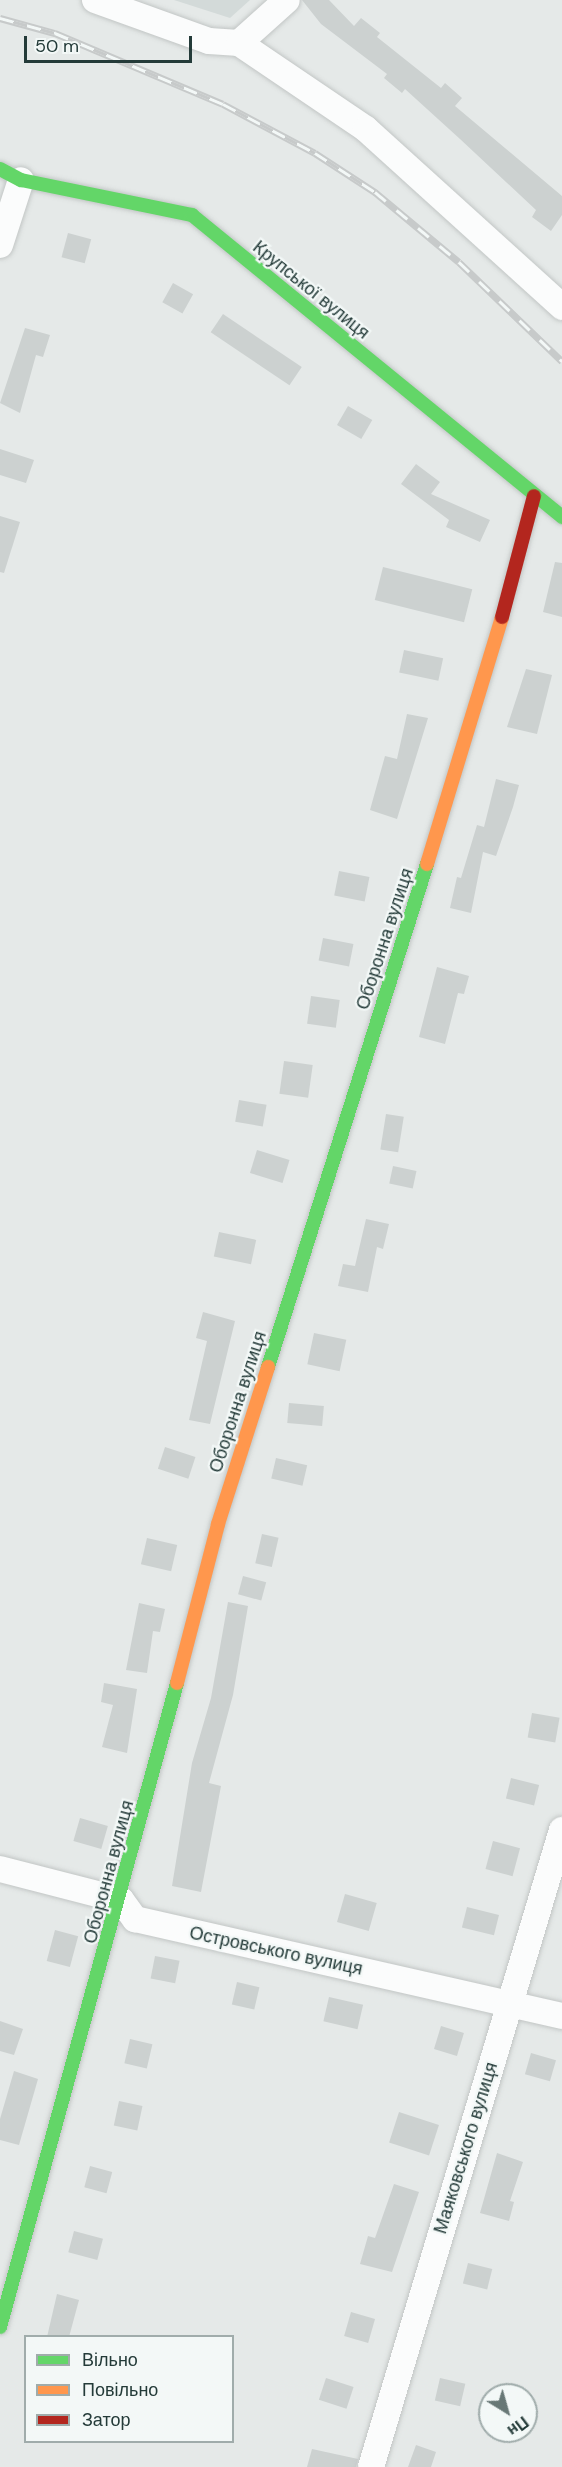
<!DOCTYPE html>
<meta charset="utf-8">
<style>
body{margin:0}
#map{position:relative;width:562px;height:2467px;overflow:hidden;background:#e5e9e8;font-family:"DM Sans",sans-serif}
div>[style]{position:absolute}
.built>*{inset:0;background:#d3dad9}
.building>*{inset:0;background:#ccd1d0;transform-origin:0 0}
.roads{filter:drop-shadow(0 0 2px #c2c6c5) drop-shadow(0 0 2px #c2c6c5)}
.street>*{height:26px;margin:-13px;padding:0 13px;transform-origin:13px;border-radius:13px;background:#fbfcfc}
.fast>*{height:14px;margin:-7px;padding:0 7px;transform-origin:7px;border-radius:7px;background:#63d668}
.slow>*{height:14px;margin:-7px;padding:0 7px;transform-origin:7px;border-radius:7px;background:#ff974d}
.jam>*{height:14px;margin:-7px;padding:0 7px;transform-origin:7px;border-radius:7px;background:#b3261e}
.rail>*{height:7px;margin-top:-3.5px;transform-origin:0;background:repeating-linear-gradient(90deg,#f3f8f7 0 14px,#c7caca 0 28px);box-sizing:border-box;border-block:2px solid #c7caca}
span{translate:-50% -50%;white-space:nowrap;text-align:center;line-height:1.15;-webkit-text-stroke:4.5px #f3f8f7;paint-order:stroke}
.street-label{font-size:18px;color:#243b39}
.legend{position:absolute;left:24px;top:2335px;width:210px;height:108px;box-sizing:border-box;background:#f3f8f7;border:2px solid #a0acab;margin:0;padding:8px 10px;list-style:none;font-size:18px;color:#243b39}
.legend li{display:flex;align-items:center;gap:12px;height:30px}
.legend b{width:30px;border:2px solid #a0acab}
.north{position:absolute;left:478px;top:2383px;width:60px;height:60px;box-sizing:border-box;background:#f3f8f7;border:2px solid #a0acab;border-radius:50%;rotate:143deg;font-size:16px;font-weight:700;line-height:24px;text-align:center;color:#243b39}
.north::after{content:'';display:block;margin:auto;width:21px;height:27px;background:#687876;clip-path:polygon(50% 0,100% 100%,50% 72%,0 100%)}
.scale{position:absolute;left:24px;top:36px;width:168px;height:27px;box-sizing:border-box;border:3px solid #243b39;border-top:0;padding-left:8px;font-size:18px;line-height:21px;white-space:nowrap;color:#243b39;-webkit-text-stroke:4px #f3f8f7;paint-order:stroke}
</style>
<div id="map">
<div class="built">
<i style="clip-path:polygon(174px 0,250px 0,230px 18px)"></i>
</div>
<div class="building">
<i style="clip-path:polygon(302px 0,329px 0,354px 26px,361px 18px,380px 33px,377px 37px,441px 88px,445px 83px,462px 98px,455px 106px,562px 196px,562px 215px,551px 231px,532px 217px,536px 210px,460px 139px,405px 89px,402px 93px,384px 78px,387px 74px,321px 24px)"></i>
<i style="left:68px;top:233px;width:24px;height:25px;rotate:15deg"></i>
<i style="left:173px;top:283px;width:23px;height:22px;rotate:29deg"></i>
<i style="left:223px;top:314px;width:95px;height:22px;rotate:34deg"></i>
<i style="clip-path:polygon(25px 328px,50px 335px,43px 357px,36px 355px,20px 413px,0 403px)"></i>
<i style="left:348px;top:406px;width:28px;height:22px;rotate:30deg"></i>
<i style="clip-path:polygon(0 449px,34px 460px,26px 483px,0 475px)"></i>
<i style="clip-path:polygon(416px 464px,440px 482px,431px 494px,490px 520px,480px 542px,446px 527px,449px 520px,401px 484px)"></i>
<i style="clip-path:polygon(0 516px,20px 522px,4px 573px,0 572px)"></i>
<i style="clip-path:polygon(555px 562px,562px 563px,562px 617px,543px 612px)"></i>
<i style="left:383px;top:567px;width:92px;height:34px;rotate:14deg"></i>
<i style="left:404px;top:650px;width:40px;height:23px;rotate:12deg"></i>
<i style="clip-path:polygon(526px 669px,552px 675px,537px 734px,507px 727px)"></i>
<i style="clip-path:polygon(407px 714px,428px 718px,397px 819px,370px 810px,385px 756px,397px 759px)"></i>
<i style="clip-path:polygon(496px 779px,519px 785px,513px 807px,496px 856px,483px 852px,471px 913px,450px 908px,457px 877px,461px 878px,477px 825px,484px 827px)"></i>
<i style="left:339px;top:871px;width:31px;height:25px;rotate:11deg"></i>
<i style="left:323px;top:938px;width:31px;height:23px;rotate:11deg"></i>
<i style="clip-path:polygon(437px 967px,469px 976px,464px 994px,458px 993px,445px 1044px,419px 1037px)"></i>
<i style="left:311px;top:996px;width:29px;height:28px;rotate:8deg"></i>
<i style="left:284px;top:1061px;width:29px;height:33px;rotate:8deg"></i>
<i style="left:239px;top:1100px;width:28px;height:22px;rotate:10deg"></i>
<i style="left:386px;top:1114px;width:18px;height:36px;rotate:9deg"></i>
<i style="left:257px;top:1150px;width:34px;height:24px;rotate:17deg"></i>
<i style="left:393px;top:1166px;width:24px;height:18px;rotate:12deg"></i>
<i style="clip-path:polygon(366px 1219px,389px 1224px,383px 1249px,377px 1247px,368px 1292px,338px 1286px,343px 1264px,355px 1266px)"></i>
<i style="left:219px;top:1232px;width:38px;height:25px;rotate:12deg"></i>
<i style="clip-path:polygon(203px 1312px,235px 1321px,210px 1424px,189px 1420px,207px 1341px,196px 1338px)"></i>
<i style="left:314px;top:1333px;width:33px;height:32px;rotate:12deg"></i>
<i style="left:289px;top:1403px;width:35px;height:20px;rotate:5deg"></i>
<i style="left:165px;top:1447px;width:32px;height:23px;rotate:18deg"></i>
<i style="left:276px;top:1458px;width:32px;height:21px;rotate:13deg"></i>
<i style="left:262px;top:1534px;width:17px;height:30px;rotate:13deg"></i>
<i style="left:147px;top:1538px;width:31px;height:27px;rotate:13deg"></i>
<i style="left:243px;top:1576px;width:24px;height:19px;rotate:15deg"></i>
<i style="clip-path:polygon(228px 1602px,248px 1606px,233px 1695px,209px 1783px,221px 1786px,201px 1892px,172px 1886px,192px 1763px,211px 1698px)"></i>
<i style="clip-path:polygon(139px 1603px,165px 1609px,160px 1632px,153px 1631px,147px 1673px,126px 1670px)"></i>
<i style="clip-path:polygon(104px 1683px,137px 1689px,127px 1753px,102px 1747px,113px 1705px,101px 1702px)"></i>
<i style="left:532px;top:1713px;width:28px;height:25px;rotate:10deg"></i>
<i style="left:511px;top:1778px;width:29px;height:21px;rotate:14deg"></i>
<i style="left:80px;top:1818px;width:29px;height:24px;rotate:16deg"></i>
<i style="left:493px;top:1841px;width:28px;height:29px;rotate:15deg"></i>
<i style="left:345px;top:1894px;width:33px;height:29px;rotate:16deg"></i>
<i style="left:467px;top:1907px;width:33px;height:21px;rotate:14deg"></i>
<i style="left:55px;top:1930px;width:24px;height:32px;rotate:15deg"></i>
<i style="left:155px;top:1956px;width:25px;height:23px;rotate:11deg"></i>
<i style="left:237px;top:1982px;width:23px;height:23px;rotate:13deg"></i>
<i style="left:329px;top:1997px;width:35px;height:25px;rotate:13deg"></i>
<i style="clip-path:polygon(0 2021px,23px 2029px,14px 2055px,0 2051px)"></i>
<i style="left:441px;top:2026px;width:24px;height:24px;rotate:17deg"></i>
<i style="left:130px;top:2039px;width:23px;height:25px;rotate:13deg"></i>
<i style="left:531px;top:2053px;width:26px;height:22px;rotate:16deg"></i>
<i style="clip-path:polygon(14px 2071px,38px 2079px,19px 2145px,0 2140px,0 2119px)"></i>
<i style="left:119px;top:2101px;width:24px;height:25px;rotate:12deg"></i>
<i style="left:399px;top:2112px;width:42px;height:32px;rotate:18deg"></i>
<i style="clip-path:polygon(497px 2153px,523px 2162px,510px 2201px,514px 2202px,509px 2221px,480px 2213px)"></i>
<i style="left:90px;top:2166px;width:23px;height:22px;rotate:15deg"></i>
<i style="clip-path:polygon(394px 2184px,419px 2192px,392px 2272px,360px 2264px,368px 2236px,375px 2238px)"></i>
<i style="left:74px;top:2231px;width:30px;height:22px;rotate:15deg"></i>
<i style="left:468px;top:2263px;width:25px;height:21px;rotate:14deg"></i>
<i style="clip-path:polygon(57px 2294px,79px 2300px,69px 2337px,47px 2337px)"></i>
<i style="left:351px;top:2312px;width:25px;height:25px;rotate:16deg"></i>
<i style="left:326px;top:2378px;width:29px;height:23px;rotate:18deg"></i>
<i style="left:440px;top:2378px;width:26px;height:23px;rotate:13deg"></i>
<i style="clip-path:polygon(416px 2445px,436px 2452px,431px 2467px,408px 2467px)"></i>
<i style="clip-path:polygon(312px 2449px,358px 2459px,356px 2467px,307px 2467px)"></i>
</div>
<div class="roads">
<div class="street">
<i style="left:95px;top:0;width:121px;rotate:19.8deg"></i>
<i style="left:209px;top:41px;width:30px;rotate:4deg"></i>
<i style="left:239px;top:43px;width:153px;rotate:34.1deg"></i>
<i style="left:366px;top:129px;width:265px;rotate:42.2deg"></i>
<i style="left:239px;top:43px;width:64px;rotate:-41.9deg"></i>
<i style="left:0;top:245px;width:68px;rotate:-72.1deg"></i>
<i style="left:0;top:1869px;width:125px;rotate:14.4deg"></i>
<i style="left:121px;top:1900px;width:24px;rotate:54deg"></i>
<i style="left:135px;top:1919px;width:438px;rotate:12.8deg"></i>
<i style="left:371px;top:2467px;width:665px;rotate:-73.31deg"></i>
</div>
<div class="fast">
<i style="left:0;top:169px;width:24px;rotate:28deg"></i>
<i style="left:21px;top:180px;width:175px;rotate:11.6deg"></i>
<i style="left:192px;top:215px;width:478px;rotate:39.2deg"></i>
<i style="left:268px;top:1367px;width:528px;rotate:-72.46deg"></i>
<i style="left:0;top:2327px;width:668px;rotate:-74.63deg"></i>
</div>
<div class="slow">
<i style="left:427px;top:864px;width:258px;rotate:-73.1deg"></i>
<i style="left:177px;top:1683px;width:164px;rotate:-75.5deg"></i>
<i style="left:218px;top:1524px;width:165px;rotate:-72.3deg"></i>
</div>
<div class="jam">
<i style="left:502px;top:617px;width:125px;rotate:-75.2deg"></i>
</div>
</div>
<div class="rail">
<i style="left:0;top:18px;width:57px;rotate:15.3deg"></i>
<i style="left:55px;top:33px;width:182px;rotate:22.9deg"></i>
<i style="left:223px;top:104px;width:104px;rotate:28deg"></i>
<i style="left:315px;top:153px;width:72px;rotate:33deg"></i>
<i style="left:375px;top:192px;width:109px;rotate:39.8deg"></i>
<i style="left:459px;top:262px;width:143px;rotate:43.9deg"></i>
</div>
<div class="street-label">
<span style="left:311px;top:290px;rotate:39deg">Крупської вулиця</span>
<span style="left:385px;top:939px;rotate:-72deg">Оборонна вулиця</span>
<span style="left:238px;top:1402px;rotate:-72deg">Оборонна вулиця</span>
<span style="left:109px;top:1872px;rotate:-75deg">Оборонна вулиця</span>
<span style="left:276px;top:1951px;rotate:12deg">Островського вулиця</span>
<span style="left:466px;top:2148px;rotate:-73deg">Маяковського вулиця</span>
</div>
<ul class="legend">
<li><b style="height:8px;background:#63d668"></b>Вільно</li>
<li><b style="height:8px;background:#ff974d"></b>Повільно</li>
<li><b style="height:8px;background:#b3261e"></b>Затор</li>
</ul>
<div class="north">Пн</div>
<div class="scale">50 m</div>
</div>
